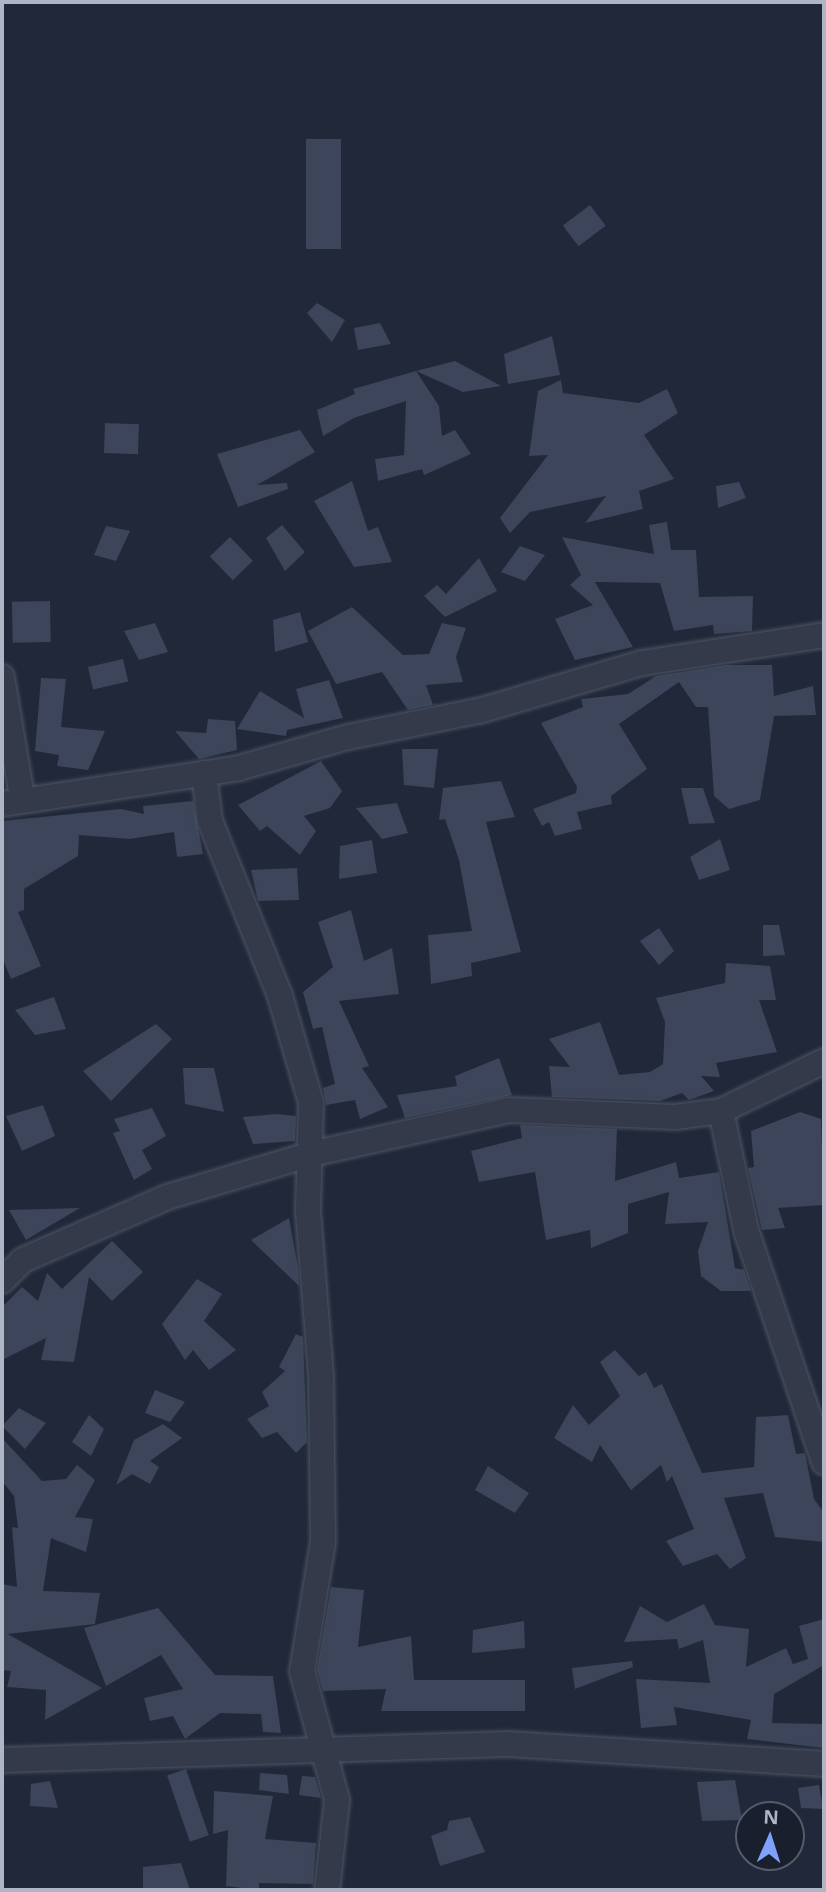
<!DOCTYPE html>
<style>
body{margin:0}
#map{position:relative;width:826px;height:1892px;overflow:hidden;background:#202839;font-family:"Noto Sans",sans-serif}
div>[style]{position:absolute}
.building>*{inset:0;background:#3c4559;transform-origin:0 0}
.roads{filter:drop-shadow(0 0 2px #4e5564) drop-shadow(0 0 2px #4e5564)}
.street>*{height:24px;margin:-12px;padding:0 12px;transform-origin:12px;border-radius:12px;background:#343a49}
span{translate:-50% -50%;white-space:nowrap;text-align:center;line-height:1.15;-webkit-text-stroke:6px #191f2d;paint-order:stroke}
.frame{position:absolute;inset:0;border:4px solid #aeb5c5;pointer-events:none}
.north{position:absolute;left:735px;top:1801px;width:70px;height:70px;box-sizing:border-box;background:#191f2d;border:2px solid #555b6a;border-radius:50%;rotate:3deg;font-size:19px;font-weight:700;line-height:28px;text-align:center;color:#aeb5c5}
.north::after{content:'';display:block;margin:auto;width:24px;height:32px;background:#80a1f9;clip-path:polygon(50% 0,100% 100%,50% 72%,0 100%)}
</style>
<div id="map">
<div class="building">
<i style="left:306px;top:139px;width:35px;height:110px"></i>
<i style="left:590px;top:205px;width:26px;height:34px;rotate:53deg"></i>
<i style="clip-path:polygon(317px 303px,345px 320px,332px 342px,307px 313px)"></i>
<i style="clip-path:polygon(380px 323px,391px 344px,358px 350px,354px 328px)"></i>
<i style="clip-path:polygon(552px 336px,560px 375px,508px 384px,504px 354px)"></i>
<i style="clip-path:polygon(455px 361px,501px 386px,463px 392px,416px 371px)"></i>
<i style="clip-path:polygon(416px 371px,439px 406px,442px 436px,455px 430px,471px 454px,424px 475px,422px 469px,378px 481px,375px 459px,404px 455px,406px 401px,354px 418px,323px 436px,317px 410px,355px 394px,353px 389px)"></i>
<i style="clip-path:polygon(561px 380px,563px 393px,639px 403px,667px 389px,678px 413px,644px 435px,674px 479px,639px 491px,643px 509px,585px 523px,606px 496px,530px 512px,510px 533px,500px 518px,548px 455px,529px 456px,538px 391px)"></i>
<i style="left:105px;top:423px;width:34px;height:30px;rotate:2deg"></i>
<i style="clip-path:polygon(300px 430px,315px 452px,257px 485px,287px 483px,288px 489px,238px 507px,217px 454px)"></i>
<i style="clip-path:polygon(352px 481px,368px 531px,378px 527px,392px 562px,354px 567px,314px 501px)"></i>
<i style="clip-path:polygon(739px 482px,746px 498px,718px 508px,716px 486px)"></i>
<i style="clip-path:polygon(667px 522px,671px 550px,696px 550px,699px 597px,753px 596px,752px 631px,714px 634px,713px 625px,674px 631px,660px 583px,595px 582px,633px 647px,575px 660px,555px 619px,593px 605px,570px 585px,581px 575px,562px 537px,654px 554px,649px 525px)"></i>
<i style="clip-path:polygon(282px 525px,305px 552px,285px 571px,266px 538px)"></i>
<i style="clip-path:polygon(106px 526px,130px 531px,116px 561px,94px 555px)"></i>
<i style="left:230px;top:537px;width:33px;height:28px;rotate:46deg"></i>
<i style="clip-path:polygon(520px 546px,545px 555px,525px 581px,501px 572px)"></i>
<i style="clip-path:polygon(479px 558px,497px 591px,445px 617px,424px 596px,437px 585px,446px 594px)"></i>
<i style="left:50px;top:601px;width:41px;height:38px;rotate:89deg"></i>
<i style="clip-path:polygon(352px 607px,403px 655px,429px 654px,442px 623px,466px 628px,456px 657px,463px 682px,426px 685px,433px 705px,408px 710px,382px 672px,336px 684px,308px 631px)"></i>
<i style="clip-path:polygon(300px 612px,308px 642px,275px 652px,273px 620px)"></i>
<i style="clip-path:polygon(155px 623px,168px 652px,139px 660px,124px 631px)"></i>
<i style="left:123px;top:659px;width:23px;height:36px;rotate:77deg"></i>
<i style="clip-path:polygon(726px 665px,772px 665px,774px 696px,813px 686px,816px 715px,774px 716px,760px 800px,729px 809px,714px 796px,708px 707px,696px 707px,679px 682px,619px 724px,647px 769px,611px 796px,612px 804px,577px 812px,582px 829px,555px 836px,549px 822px,542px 826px,533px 809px,576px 793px,577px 787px,541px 723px,583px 707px,581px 699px,628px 694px,656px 676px)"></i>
<i style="clip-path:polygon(41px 678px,66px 679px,61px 727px,105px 731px,88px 770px,57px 766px,59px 755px,35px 751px)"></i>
<i style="clip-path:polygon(329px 680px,343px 718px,287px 730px,286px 736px,237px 729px,260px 691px,304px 718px,296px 689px)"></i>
<i style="clip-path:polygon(208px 719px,235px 721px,237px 750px,199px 759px,175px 731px,206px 733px)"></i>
<i style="clip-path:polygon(402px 749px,438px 749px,434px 788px,404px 785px)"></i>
<i style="clip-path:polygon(321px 761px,342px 791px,330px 808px,304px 816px,316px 831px,300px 855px,267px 826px,260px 831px,238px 805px)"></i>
<i style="clip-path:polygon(501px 781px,515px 817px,486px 822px,521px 952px,471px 963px,472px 976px,431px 984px,428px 935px,472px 931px,459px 860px,445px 819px,439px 820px,443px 788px)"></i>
<i style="clip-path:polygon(681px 788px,703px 788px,715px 823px,689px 824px)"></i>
<i style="clip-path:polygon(193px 801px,203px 854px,177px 857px,174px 832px,130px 839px,79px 835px,78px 856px,24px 889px,24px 910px,18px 912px,41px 966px,11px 979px,2px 957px,2px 821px,121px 809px,144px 814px,143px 806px)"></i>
<i style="clip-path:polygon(397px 803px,408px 833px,382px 839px,356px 808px)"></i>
<i style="clip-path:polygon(720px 839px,730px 870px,699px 880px,690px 857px)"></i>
<i style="clip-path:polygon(372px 840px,377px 873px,339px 879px,340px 846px)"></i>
<i style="clip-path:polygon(297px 868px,299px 900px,258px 901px,251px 870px)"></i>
<i style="clip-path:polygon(351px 910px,364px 961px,392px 948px,399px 994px,339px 1001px,369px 1066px,362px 1068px,388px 1107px,360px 1119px,355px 1100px,326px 1105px,323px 1088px,335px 1084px,322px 1027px,313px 1029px,303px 992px,333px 967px,318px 922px)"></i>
<i style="clip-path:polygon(763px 925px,779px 925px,785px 955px,763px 956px)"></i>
<i style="clip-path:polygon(659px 928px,674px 951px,659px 965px,640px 941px)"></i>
<i style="clip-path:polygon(726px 963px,770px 966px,776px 1000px,759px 1000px,777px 1052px,716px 1063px,720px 1077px,701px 1076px,714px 1091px,689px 1100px,682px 1093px,660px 1101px,552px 1097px,549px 1066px,570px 1067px,549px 1039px,600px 1022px,619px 1075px,650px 1072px,663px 1064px,665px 1022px,656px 998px,725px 983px)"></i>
<i style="clip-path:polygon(54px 997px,66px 1029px,35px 1035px,15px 1010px)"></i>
<i style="clip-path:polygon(156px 1024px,172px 1039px,111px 1101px,83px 1071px)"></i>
<i style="clip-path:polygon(499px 1058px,512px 1095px,405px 1118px,397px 1095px,457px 1086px,455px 1076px)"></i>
<i style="clip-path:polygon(183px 1068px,214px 1068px,224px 1112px,185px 1104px)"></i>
<i style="clip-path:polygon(43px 1105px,55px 1136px,22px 1151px,6px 1116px)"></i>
<i style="clip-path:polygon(152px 1108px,166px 1136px,142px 1150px,152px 1169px,134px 1180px,113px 1133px,120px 1131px,114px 1119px)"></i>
<i style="clip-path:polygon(800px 1112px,821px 1119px,824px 1205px,778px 1208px,785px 1228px,762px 1230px,748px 1168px,754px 1167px,751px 1131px)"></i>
<i style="clip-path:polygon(276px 1114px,296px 1116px,295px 1141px,253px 1144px,243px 1117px)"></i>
<i style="clip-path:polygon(520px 1125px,617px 1129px,615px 1181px,676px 1162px,679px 1178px,719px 1172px,735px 1268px,744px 1270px,751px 1291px,721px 1291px,701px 1276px,698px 1251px,708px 1222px,665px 1224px,669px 1192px,628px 1204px,628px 1233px,591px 1248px,590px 1230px,546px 1240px,535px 1172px,479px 1182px,471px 1151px,522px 1138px)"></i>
<i style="clip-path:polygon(80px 1208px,26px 1240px,9px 1210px)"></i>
<i style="clip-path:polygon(289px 1218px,298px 1268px,299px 1286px,251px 1240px)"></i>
<i style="clip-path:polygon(112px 1241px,143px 1272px,112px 1301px,89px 1277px,74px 1362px,41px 1360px,46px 1338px,2px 1360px,2px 1307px,22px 1287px,38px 1301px,47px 1273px,62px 1289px)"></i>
<i style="clip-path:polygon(197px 1279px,222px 1294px,204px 1321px,236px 1350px,209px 1370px,193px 1350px,185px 1360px,162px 1324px)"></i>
<i style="clip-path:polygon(296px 1334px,303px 1337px,307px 1442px,296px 1453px,277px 1432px,262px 1438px,247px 1419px,269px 1406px,262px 1392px,285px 1371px,279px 1367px)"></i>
<i style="clip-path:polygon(615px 1350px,639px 1376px,646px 1372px,654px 1388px,662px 1384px,702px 1473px,754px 1467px,756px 1417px,788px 1415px,796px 1454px,805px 1453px,814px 1499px,824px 1513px,824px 1542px,775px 1537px,763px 1493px,724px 1498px,746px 1558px,730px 1569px,717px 1554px,683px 1566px,666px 1541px,694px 1529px,672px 1476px,667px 1482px,661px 1465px,631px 1490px,600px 1445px,592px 1462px,554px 1438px,573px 1405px,589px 1425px,620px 1396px,600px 1362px)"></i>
<i style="clip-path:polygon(155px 1390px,185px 1402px,170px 1422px,145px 1413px)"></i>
<i style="clip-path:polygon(19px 1408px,46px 1423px,25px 1449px,2px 1426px)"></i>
<i style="clip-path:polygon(89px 1415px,104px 1429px,91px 1456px,72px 1442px)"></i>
<i style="clip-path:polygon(163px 1424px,182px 1438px,150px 1461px,159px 1467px,150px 1484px,132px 1474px,116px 1485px,134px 1440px)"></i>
<i style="clip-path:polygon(2px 1438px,42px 1481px,66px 1479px,77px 1465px,95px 1480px,75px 1517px,93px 1519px,86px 1552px,51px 1538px,43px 1591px,100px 1593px,95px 1624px,8px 1634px,102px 1688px,45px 1720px,46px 1690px,7px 1687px,11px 1671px,2px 1670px,2px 1584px,17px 1587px,12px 1527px,18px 1528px,14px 1496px,2px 1481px)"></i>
<i style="clip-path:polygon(488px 1466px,529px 1493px,515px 1513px,475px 1490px)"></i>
<i style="clip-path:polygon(331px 1587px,364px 1590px,358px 1647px,411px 1636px,414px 1680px,525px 1680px,525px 1711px,381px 1711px,386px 1689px,323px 1691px,317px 1670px)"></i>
<i style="clip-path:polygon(704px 1604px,715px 1625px,749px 1629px,746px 1667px,786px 1648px,793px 1664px,808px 1659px,799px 1626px,824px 1619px,824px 1665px,774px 1694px,772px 1723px,824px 1724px,824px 1748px,747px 1739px,751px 1720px,674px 1707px,677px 1725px,641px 1728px,636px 1679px,710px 1683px,703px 1640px,679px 1649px,677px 1639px,624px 1642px,640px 1606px,667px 1622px)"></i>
<i style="clip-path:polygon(158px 1608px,215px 1675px,273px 1676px,281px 1733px,263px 1732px,261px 1714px,220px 1713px,185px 1739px,173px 1716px,150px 1721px,144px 1698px,183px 1689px,161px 1655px,106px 1686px,84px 1628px)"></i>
<i style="clip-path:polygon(524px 1621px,525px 1648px,472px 1653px,473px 1630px)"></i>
<i style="clip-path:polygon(632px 1661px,633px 1667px,575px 1689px,572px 1668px)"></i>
<i style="left:186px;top:1769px;width:70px;height:20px;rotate:71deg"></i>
<i style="clip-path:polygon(260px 1773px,287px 1775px,289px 1794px,259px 1790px)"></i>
<i style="clip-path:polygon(302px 1776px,315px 1777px,321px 1798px,299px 1795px)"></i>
<i style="clip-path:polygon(735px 1780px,742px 1820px,702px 1821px,697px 1782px)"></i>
<i style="clip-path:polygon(50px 1781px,58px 1808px,30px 1806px,31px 1784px)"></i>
<i style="clip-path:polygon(819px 1785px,823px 1809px,801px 1808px,798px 1788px)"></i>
<i style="clip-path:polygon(214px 1791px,273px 1796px,265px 1839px,316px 1843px,313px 1884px,259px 1883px,259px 1890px,226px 1886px,228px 1830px,213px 1834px)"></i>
<i style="clip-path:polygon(470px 1817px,485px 1852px,440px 1866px,431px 1836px,447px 1830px,449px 1821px)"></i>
<i style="clip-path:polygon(181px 1863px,190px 1890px,143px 1890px,143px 1867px)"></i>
</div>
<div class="roads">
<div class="street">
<i style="left:2px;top:677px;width:122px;rotate:80.5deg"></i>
<i style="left:204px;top:773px;width:48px;rotate:82.9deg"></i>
<i style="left:210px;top:821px;width:188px;rotate:68.2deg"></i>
<i style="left:280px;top:996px;width:111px;rotate:73.8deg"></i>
<i style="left:311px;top:1103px;width:108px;rotate:91.6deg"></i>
<i style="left:308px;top:1211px;width:166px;rotate:85.5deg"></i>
<i style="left:321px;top:1376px;width:166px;rotate:89.3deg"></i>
<i style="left:323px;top:1542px;width:131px;rotate:99.2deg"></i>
<i style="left:302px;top:1671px;width:134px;rotate:74.8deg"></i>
<i style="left:337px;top:1800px;width:91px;rotate:96.3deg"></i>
<i style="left:2px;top:804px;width:240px;rotate:-8.6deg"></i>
<i style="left:239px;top:768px;width:113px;rotate:-15.9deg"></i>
<i style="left:348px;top:737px;width:137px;rotate:-11.4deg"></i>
<i style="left:482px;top:710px;width:167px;rotate:-16.4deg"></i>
<i style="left:642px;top:663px;width:184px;rotate:-8.7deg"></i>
<i style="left:721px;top:1111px;width:122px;rotate:78.1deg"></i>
<i style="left:746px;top:1230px;width:245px;rotate:71.4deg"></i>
<i style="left:2px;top:1281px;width:30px;rotate:-45deg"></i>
<i style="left:23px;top:1260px;width:157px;rotate:-23.6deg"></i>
<i style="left:167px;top:1197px;width:150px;rotate:-16.6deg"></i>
<i style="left:311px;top:1154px;width:203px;rotate:-12.5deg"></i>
<i style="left:509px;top:1110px;width:166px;rotate:2.4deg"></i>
<i style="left:675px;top:1117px;width:46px;rotate:-7.4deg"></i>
<i style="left:721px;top:1111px;width:114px;rotate:-25.9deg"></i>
<i style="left:2px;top:1760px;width:506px;rotate:-1.81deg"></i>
<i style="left:508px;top:1744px;width:317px;rotate:3.6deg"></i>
</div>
</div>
<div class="frame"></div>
<div class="north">N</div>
</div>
